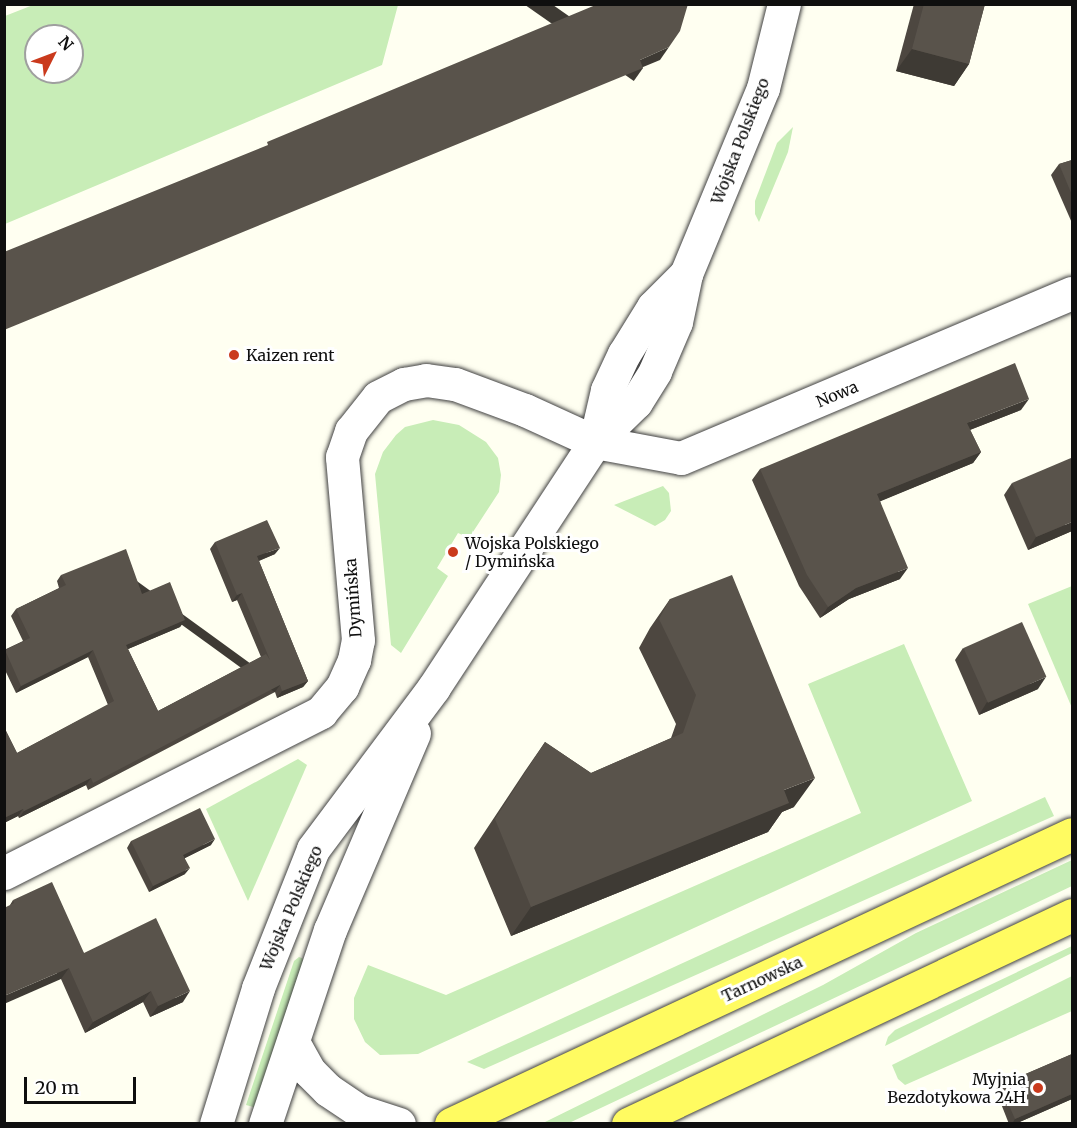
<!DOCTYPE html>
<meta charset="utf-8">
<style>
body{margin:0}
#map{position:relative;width:1077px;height:1128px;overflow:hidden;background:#fffff1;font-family:Merriweather,serif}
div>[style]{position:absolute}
.green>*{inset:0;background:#c8edb7}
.roads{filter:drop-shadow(0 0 2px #424242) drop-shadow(0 0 2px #424242)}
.minor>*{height:33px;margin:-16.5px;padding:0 16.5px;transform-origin:16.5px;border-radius:16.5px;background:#fff}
.tertiary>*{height:33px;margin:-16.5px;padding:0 16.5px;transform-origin:16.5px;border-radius:16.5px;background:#fff}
.primary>*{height:33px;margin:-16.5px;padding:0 16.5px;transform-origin:16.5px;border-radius:16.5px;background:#fffb61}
.wall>*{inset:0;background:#4d4740}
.shaded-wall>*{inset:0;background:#3e3a34;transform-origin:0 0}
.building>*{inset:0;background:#59534b;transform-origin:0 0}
.dots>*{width:16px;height:16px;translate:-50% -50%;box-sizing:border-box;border:3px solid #fff;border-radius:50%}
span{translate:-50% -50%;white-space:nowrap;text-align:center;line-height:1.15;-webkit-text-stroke:6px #fff;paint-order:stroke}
.street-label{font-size:16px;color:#0f0f0f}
.poi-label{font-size:16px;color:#0f0f0f}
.left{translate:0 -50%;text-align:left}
.right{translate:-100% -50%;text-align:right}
.frame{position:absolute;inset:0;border:6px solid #0f0f0f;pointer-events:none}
.north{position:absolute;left:24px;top:24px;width:60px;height:60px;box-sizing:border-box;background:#fff;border:2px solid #9f9f9f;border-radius:50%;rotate:48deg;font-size:16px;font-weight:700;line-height:24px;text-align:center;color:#0f0f0f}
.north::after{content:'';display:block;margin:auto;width:21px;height:27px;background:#ca3a1d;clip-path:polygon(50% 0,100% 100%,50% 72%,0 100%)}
.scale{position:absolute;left:24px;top:1077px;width:112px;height:27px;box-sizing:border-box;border:3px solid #0f0f0f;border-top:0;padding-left:8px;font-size:18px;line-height:21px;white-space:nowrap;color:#0f0f0f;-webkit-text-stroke:4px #fff;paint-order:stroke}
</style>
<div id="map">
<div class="green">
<i style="clip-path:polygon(evenodd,33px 5px,33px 4px,398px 5px,382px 65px,5px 224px,5px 16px,33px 5px,36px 36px,72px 36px,72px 72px,36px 72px,36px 36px)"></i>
<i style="clip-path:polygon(793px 127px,788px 152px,759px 222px,755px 214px,755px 201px,777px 143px)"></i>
<i style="clip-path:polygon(433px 420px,459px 425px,486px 442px,498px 458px,501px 475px,499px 492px,469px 538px,458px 533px,437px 568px,448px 576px,401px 653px,391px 645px,375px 474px,383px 452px,396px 435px,405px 427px)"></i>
<i style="clip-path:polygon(663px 486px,669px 493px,671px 511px,665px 520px,655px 526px,614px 505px)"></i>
<i style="clip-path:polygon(1072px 586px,1072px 708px,1028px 604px)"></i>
<i style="clip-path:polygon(904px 644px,972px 801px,418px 1054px,380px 1055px,365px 1042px,354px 1019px,354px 998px,368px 965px,446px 995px,861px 813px,808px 684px)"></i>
<i style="clip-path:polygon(298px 759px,307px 765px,248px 901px,206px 809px)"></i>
<i style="clip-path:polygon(1045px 797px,1054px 816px,484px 1069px,467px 1062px)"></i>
<i style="clip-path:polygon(1072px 860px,1072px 886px,569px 1123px,543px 1123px,823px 985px,916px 933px)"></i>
<i style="clip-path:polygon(1072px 946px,1072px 953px,885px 1046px,888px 1037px,895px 1030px)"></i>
<i style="clip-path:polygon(299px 957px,304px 959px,257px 1108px,246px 1105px,294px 961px)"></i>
<i style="clip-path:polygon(1072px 976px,1072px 1011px,905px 1085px,898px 1079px,892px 1065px)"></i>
</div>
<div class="roads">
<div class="minor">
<i style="left:4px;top:873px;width:356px;rotate:-26.9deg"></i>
<i style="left:321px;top:712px;width:33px;rotate:-50deg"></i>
<i style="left:342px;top:687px;width:30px;rotate:-66deg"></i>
<i style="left:354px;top:660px;width:20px;rotate:-79deg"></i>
<i style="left:358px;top:640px;width:184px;rotate:-95deg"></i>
<i style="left:342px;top:457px;width:28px;rotate:-71deg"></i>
<i style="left:351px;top:431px;width:43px;rotate:-51.5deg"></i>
<i style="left:378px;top:397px;width:29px;rotate:-27deg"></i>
<i style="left:404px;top:384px;width:22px;rotate:-10deg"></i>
<i style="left:426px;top:380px;width:29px;rotate:8deg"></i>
<i style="left:455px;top:384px;width:75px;rotate:20.4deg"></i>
<i style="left:525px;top:410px;width:77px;rotate:24.6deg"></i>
<i style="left:595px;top:442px;width:87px;rotate:10.5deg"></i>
<i style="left:681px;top:458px;width:424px;rotate:-22.9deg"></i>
</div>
<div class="tertiary">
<i style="left:595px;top:442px;width:53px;rotate:-77deg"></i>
<i style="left:607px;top:390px;width:40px;rotate:-65deg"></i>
<i style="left:624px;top:354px;width:55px;rotate:-58.3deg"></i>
<i style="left:653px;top:307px;width:47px;rotate:-45deg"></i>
<i style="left:293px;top:1042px;width:33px;rotate:61deg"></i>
<i style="left:309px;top:1071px;width:27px;rotate:45deg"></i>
<i style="left:328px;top:1090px;width:37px;rotate:34deg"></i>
<i style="left:359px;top:1111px;width:42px;rotate:18deg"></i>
<i style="left:216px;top:1124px;width:142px;rotate:-72.8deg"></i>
<i style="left:258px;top:988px;width:149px;rotate:-68.4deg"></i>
<i style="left:313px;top:849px;width:202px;rotate:-53.2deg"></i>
<i style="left:434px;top:687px;width:293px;rotate:-56.7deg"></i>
<i style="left:595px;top:442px;width:57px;rotate:-44.3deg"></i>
<i style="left:636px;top:402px;width:36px;rotate:-58deg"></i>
<i style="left:655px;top:371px;width:53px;rotate:-66.8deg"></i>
<i style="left:676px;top:322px;width:49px;rotate:-78.2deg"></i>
<i style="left:686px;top:274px;width:201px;rotate:-67.5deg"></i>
<i style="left:763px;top:88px;width:87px;rotate:-76deg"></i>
<i style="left:265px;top:1124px;width:205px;rotate:-71.5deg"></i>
<i style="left:330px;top:930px;width:214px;rotate:-66.9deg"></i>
</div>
<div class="primary">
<i style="left:451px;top:1124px;width:685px;rotate:-25.03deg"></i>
<i style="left:628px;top:1124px;width:491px;rotate:-25.2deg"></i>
</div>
</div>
<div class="wall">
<i style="clip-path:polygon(914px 4px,985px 4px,969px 64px,954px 86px,896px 71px)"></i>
<i style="clip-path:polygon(1072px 160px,1072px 223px,1051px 175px,1059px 164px)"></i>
<i style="clip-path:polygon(1021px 410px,970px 430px,981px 452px,973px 463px,880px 501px,900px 579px,849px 599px,820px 618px,799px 586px,752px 480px,760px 469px)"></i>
<i style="clip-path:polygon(1012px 483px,1072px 531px,1028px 550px,1004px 495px)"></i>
<i style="clip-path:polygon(215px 542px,275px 554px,259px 561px,308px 681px,303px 687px,277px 698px,275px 692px,88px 790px,86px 785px,19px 818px,18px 816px,4px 823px,4px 727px,17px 753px,108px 705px,88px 657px,16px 693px,4px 668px,4px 650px,23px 641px,11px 616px,16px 609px,59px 588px,57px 581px,61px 575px,142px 594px,185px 620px,180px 627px,128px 649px,158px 711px,261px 657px,237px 600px,232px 602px,210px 549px)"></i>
<i style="clip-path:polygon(670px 599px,794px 807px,782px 812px,768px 832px,511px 936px,474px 848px,525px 771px,545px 742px,591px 773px,671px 738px,676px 724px,639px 648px,650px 628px)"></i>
<i style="clip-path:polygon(963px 648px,1038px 689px,979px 715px,955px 660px)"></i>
<i style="clip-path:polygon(131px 841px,211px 845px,185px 858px,185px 874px,149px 892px,127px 848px)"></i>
<i style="clip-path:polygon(13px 900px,84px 953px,183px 1002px,150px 1017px,143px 1002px,85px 1033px,61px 979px,10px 905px)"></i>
<i style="clip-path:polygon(1072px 1054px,1072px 1099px,1015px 1124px,1009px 1124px,996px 1091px,1000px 1085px)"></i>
</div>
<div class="shaded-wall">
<i style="clip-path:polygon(669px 47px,660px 60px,631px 72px,640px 60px)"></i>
<i style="clip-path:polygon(912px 49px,969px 64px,954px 86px,896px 71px)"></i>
<i style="left:643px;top:68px;width:16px;height:691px;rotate:125deg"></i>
<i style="clip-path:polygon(1029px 399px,1021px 410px,959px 434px,967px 423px)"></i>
<i style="clip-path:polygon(981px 452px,973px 463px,869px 506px,877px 494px)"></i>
<i style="clip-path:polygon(1072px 522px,1072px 531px,1028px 550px,1036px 537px)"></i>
<i style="clip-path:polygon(280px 548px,275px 554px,253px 563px,257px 556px)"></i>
<i style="clip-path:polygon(908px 568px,900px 579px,849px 599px,820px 618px,828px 607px,856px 588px)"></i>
<i style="clip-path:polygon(242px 593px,237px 600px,232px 602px,237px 595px)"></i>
<i style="clip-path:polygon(185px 620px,180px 627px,121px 652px,126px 645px)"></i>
<i style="clip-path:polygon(93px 650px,88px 657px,16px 693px,21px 686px)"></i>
<i style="clip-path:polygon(1046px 677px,1038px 689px,979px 715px,987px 702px)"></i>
<i style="clip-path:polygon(308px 681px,303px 687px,277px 698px,282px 691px)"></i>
<i style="left:280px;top:685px;width:9px;height:211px;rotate:126deg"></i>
<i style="clip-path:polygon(91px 778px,86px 785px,19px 818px,24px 811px)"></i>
<i style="clip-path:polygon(815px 778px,794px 807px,782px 812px,768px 832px,511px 936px,531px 907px,784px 790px)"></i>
<i style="clip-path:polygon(23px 809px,18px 816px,4px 823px,4px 818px)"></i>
<i style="clip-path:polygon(215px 839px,211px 845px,179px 861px,183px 855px)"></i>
<i style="clip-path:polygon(190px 868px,185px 874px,149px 892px,153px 886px)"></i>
<i style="clip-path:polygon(69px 968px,61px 979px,4px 1004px,4px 996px)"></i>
<i style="clip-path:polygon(151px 991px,143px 1002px,85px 1033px,93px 1022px)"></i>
<i style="clip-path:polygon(190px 991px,183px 1002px,150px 1017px,158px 1006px)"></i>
<i style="clip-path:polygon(1072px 1094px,1072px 1099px,1015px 1124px,1012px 1124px,1015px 1119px)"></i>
</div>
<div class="building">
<i style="clip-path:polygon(598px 4px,688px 4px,680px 31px,669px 47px,640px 60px,643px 68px,4px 330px,4px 252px,268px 145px,267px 142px)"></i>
<i style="clip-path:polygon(924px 4px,985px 4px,969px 64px,912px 49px)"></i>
<i style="clip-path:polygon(1072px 160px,1072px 195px,1059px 164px)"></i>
<i style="clip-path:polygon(1015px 363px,1029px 399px,967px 423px,981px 452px,877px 494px,908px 568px,856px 588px,828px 607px,807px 575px,760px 469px)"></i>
<i style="clip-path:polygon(1071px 458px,1072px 460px,1072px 522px,1036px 537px,1012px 483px)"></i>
<i style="clip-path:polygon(267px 520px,280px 548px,257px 556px,308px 681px,282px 691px,280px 685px,93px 783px,91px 778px,24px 811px,23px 809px,4px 818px,4px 727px,17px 753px,114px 701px,93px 650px,21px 686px,5px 650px,30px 638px,16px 609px,66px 585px,61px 575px,126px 549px,142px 594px,170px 582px,185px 620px,126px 645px,158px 711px,266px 654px,270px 660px,242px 593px,237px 595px,215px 542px)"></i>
<i style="clip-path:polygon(732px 575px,815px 778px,784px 790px,789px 803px,531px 907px,495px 819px,545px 742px,591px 773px,683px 733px,696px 695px,659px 619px,670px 599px)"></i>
<i style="left:1022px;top:622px;width:60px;height:64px;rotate:66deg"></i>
<i style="clip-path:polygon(200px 808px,215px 839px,183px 855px,190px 868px,153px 886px,131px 841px)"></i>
<i style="clip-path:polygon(52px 882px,84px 953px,156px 918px,190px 991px,158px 1006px,151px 991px,93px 1022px,69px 968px,4px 996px,4px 908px,14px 903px,13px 900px)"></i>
<i style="clip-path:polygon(1072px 1054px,1072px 1094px,1015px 1119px,1000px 1085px)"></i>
</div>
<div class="dots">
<i style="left:234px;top:355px;background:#ca3a1d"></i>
<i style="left:453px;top:552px;background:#ca3a1d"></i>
<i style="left:1038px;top:1088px;background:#ca3a1d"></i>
</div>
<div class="street-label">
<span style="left:740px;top:141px;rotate:-69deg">Wojska Polskiego</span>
<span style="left:837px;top:394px;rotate:-23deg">Nowa</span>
<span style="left:353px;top:598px;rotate:-94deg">Dymińska</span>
<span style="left:291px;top:908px;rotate:-67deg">Wojska Polskiego</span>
<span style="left:762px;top:979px;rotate:-25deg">Tarnowska</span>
</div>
<div class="poi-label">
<span class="left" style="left:246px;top:355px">Kaizen rent</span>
<span class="left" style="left:465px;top:552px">Wojska Polskiego<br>/ Dymińska</span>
<span class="right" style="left:1026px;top:1088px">Myjnia<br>Bezdotykowa 24H</span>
</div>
<div class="frame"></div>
<div class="north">N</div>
<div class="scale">20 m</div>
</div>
